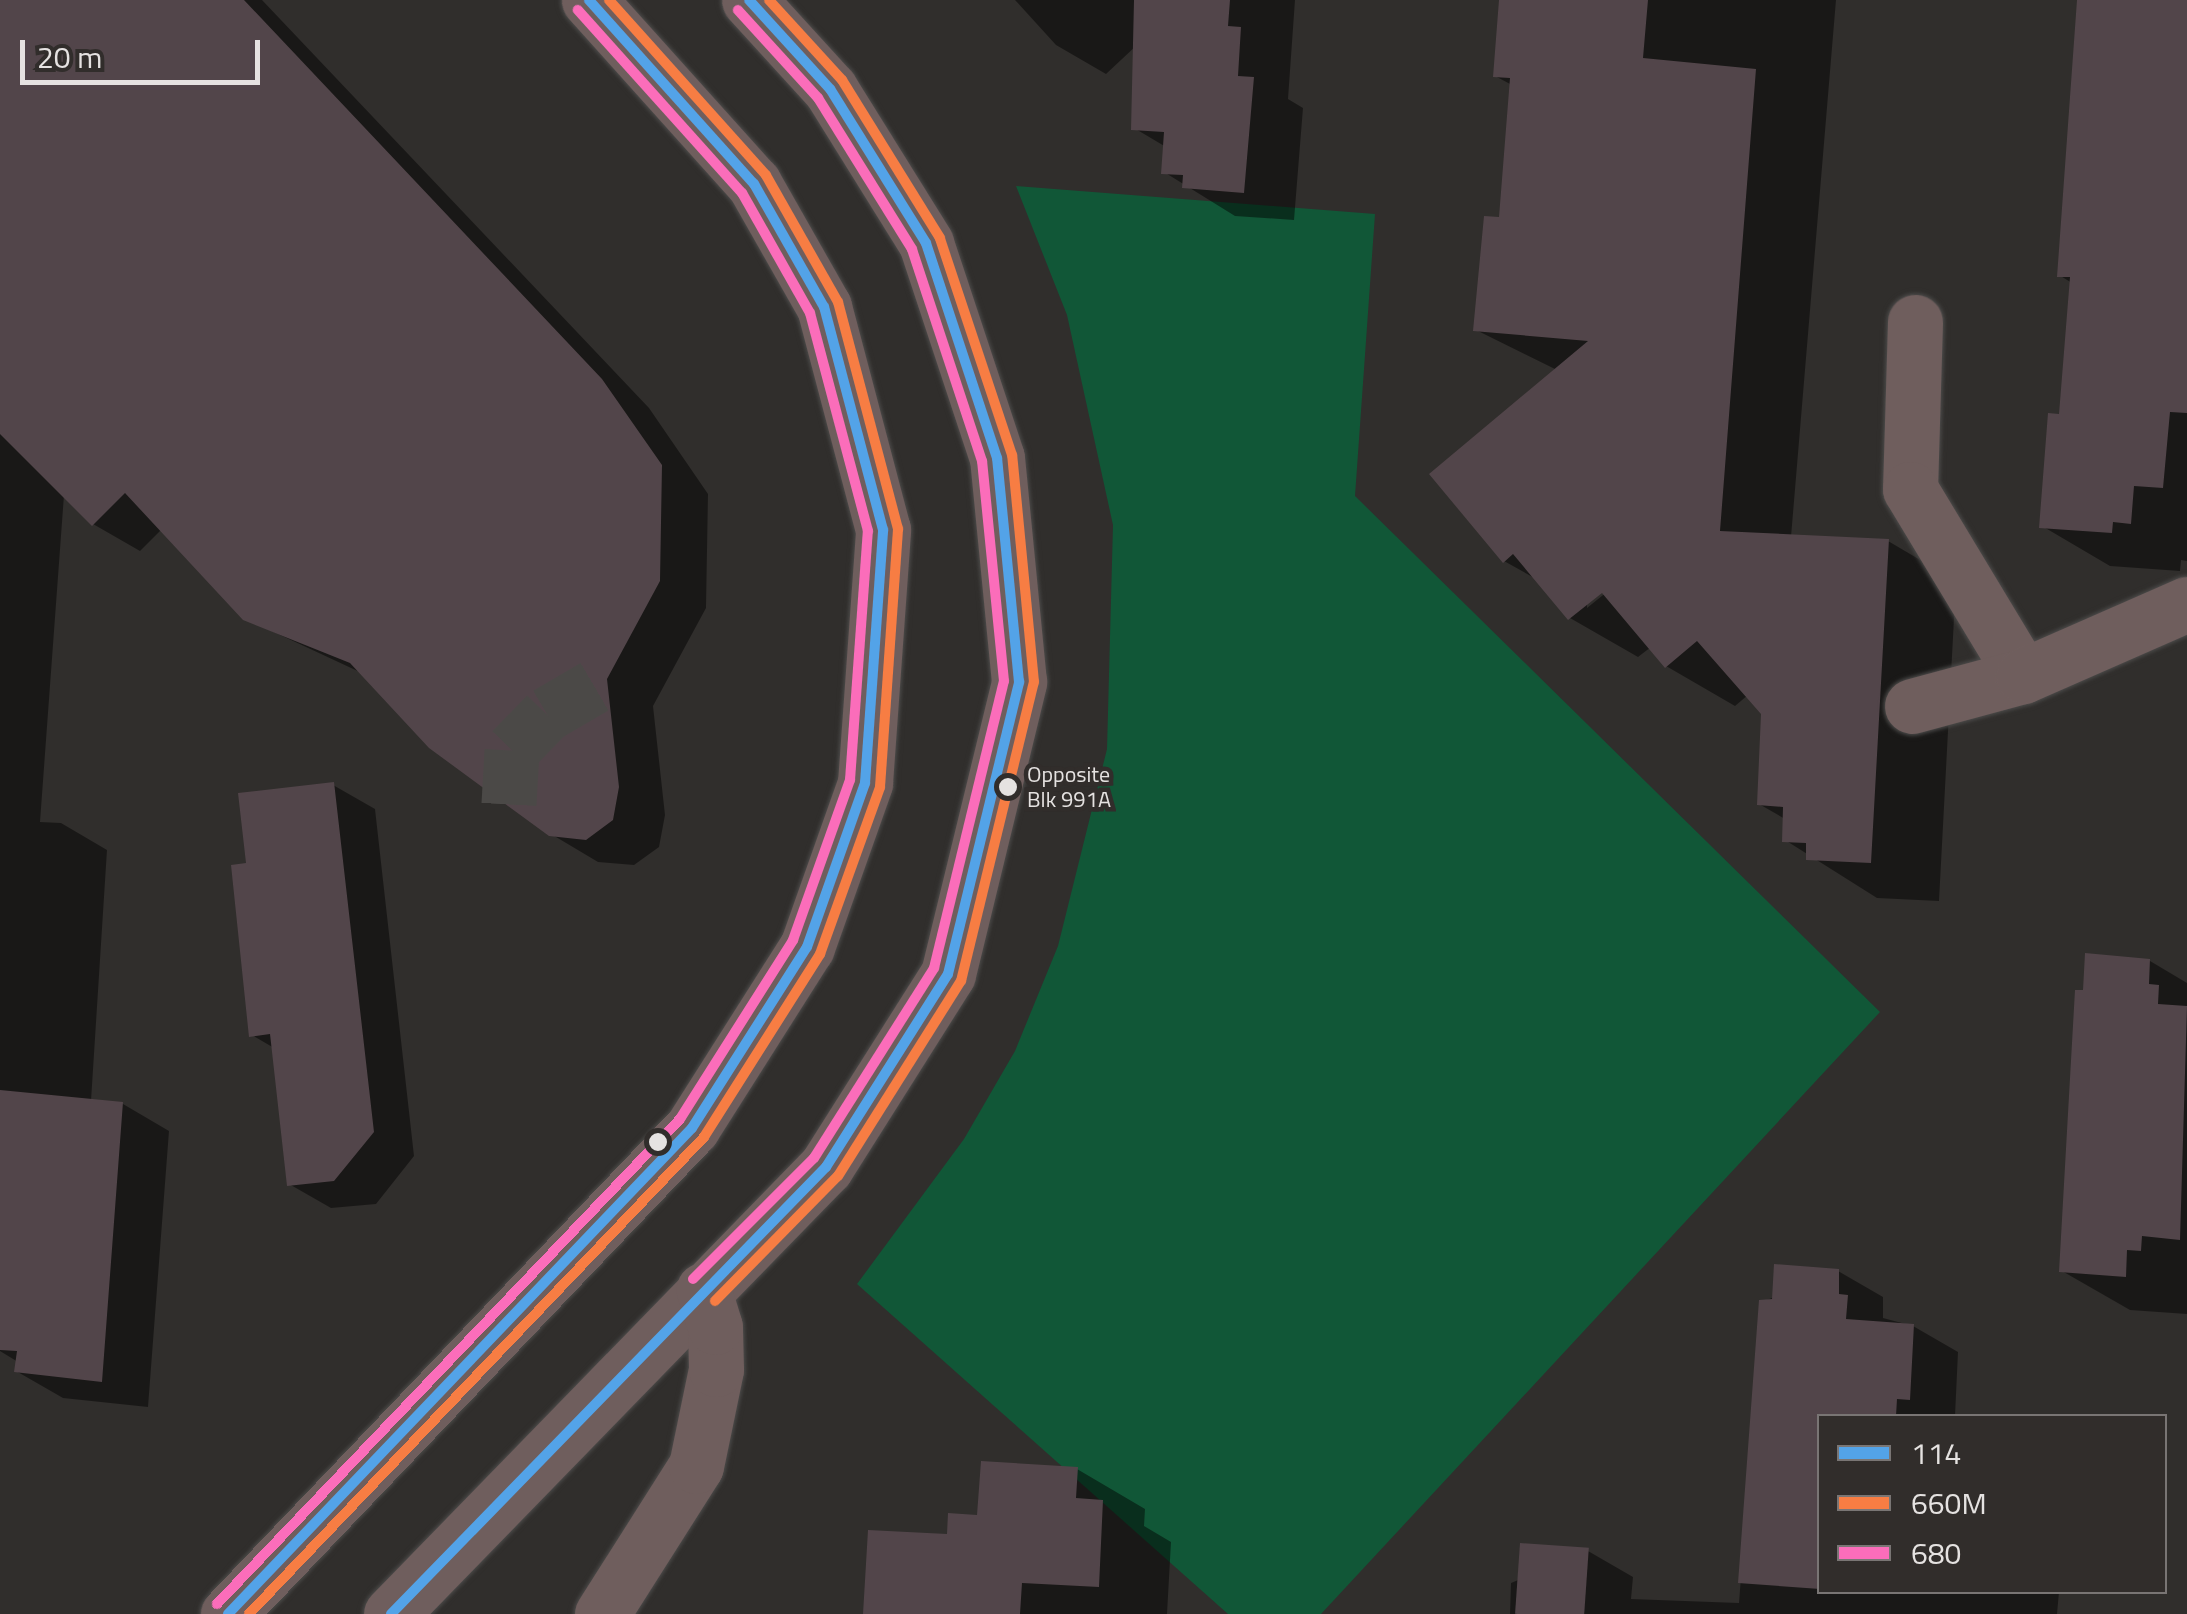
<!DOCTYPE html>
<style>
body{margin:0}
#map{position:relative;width:2187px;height:1614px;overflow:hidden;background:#302e2c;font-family:"Titillium Web",sans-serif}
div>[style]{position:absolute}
.green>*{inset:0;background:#115737}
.shadow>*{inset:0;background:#0007}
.building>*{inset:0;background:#52454a;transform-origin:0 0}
.minor-tunnel>*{height:55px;margin-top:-27.5px;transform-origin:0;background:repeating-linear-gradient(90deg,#4b4947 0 55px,transparent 0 83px)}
.roads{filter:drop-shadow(0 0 2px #4c4b4a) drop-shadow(0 0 2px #4c4b4a)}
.minor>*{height:55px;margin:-27.5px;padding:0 27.5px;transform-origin:27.5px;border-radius:27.5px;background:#6f5e5d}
.bus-1>*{height:10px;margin:-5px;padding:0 5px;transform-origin:5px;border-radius:5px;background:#53a3e8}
.bus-2>*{height:10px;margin:-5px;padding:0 5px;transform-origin:5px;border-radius:5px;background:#f77d43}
.bus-3>*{height:10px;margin:-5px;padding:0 5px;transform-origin:5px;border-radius:5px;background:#fb6dba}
.dots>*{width:28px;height:28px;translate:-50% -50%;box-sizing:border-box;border:5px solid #312d2b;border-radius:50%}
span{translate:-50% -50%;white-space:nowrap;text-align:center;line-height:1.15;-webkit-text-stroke:9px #312d2b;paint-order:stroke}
.bus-label{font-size:22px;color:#e5e2e1}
.left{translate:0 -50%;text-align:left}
.legend{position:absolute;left:1817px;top:1414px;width:350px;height:180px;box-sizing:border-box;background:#312d2b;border:2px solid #797574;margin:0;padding:12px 18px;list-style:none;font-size:30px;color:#e5e2e1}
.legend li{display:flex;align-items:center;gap:20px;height:50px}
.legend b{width:50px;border:2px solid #797574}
.scale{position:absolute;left:20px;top:40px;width:240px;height:45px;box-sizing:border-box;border:5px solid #e5e2e1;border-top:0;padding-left:12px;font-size:30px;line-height:35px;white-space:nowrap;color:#e5e2e1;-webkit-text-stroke:8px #312d2b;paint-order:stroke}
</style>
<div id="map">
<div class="green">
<i style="clip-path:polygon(1016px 186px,1375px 214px,1355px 496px,1880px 1012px,1321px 1614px,1228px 1614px,857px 1284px,964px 1139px,1015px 1051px,1058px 946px,1107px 749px,1113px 525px,1067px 315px)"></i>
</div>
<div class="shadow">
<i style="clip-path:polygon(0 0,262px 0,649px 408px,708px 494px,706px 608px,653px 706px,665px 815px,659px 847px,634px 865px,598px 862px,551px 834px,364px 674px,244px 618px,162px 529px,140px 551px,93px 524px,64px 495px,40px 822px,61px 823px,107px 850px,91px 1101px,123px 1104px,169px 1131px,148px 1407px,63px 1398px,16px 1371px,18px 1362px,0 1351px)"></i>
<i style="clip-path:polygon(1015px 0,1295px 0,1288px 99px,1303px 108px,1294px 220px,1235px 216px,1164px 172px,1166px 147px,1134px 128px,1137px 45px,1106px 74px,1056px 45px)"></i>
<i style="clip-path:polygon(evenodd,1502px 0,1836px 0,1791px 537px,1888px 541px,1956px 581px,1939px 901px,1877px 898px,1785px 840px,1785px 819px,1759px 804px,1763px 714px,1748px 695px,1735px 706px,1666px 666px,1651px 647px,1638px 657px,1570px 618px,1538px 580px,1504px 561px,1557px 370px,1476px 330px,1501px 220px,1512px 85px,1495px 76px,1502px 0,1610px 583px,1613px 587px,1587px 608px,1587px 601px,1610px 583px)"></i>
<i style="clip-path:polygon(2079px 0,2187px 0,2187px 561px,2181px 560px,2180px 571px,2110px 566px,2042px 526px,2061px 416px,2072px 283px,2059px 275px)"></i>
<i style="clip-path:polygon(333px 785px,375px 809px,414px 1156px,376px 1204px,331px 1208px,289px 1184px,274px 1048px,252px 1035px,248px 865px)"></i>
<i style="clip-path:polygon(2150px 961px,2187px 983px,2187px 1314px,2130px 1310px,2062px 1271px,2085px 993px)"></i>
<i style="clip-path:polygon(1838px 1271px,1883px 1297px,1883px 1318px,1913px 1326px,1958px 1352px,1955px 1416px,1820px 1416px,1820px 1592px,2059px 1592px,2057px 1614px,1510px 1614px,1511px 1583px,1588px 1551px,1633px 1577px,1631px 1599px,1739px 1603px,1762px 1302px)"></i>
<i style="clip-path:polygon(1077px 1469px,1145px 1509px,1144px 1526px,1171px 1542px,1167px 1614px,865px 1614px,949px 1536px)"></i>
</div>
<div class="building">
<i style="clip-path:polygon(0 0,244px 0,602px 379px,662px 465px,660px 581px,607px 679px,619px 787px,613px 820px,586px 840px,549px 836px,429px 748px,350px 663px,243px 620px,125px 493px,92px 526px,0 434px)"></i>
<i style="clip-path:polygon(1134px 0,1230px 0,1228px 26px,1241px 27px,1238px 76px,1254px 77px,1244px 193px,1182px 188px,1183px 175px,1161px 174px,1164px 132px,1131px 130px)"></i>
<i style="clip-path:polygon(1499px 0,1648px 0,1643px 58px,1756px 69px,1720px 531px,1889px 539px,1871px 863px,1806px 860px,1806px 843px,1782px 842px,1783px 807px,1757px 805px,1761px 714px,1697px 641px,1665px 668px,1602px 593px,1568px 620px,1513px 554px,1503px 563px,1429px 474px,1588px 341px,1473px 331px,1484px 216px,1499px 217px,1510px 78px,1493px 77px)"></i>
<i style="clip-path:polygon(2077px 0,2187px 0,2187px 413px,2170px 412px,2163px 488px,2134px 486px,2131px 524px,2113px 522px,2112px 533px,2039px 528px,2048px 413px,2059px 414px,2070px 277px,2057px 277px)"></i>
<i style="clip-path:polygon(334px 782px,374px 1132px,334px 1181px,287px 1186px,270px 1034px,249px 1037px,231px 865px,246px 863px,238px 793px)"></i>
<i style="clip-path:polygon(2085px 953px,2150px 959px,2149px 984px,2159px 985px,2158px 1004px,2187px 1006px,2180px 1240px,2142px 1236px,2141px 1251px,2127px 1250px,2126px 1277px,2059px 1272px,2075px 990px,2083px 990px)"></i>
<i style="clip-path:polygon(0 1090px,123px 1102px,102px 1382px,14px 1372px,17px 1351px,0 1350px)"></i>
<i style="clip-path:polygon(1774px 1264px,1839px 1269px,1839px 1294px,1848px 1295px,1846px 1319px,1914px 1324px,1910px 1400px,1897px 1399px,1896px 1416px,1820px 1416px,1820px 1589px,1738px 1583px,1759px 1300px,1772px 1299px)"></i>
<i style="clip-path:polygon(981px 1461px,1078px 1467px,1076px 1498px,1103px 1500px,1099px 1587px,1022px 1583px,1020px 1614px,863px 1614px,868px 1530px,947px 1534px,948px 1513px,977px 1515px)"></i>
<i style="left:1520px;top:1543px;width:69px;height:71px;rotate:4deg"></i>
</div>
<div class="minor-tunnel">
<i style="left:509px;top:804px;width:54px;rotate:-86.8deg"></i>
<i style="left:512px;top:750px;width:50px;rotate:-45.8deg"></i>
<i style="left:547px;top:714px;width:69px;rotate:-30.3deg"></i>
</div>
<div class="roads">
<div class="minor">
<i style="left:1915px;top:322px;width:167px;rotate:91.7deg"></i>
<i style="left:1910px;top:489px;width:218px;rotate:58.9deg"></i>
<i style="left:1912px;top:706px;width:115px;rotate:-15.1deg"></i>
<i style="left:2023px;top:676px;width:179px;rotate:-23.7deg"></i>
<i style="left:228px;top:1614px;width:672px;rotate:-46.33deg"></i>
<i style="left:692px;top:1128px;width:214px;rotate:-57.6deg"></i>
<i style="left:807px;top:947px;width:174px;rotate:-70.5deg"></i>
<i style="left:865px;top:783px;width:254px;rotate:-85.9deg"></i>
<i style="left:883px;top:530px;width:231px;rotate:-104.8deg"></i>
<i style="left:824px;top:307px;width:142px;rotate:-119.6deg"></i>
<i style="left:754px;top:184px;width:247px;rotate:-131.9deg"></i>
<i style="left:391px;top:1614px;width:624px;rotate:-45.78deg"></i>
<i style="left:826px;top:1167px;width:228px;rotate:-57.7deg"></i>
<i style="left:948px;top:974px;width:301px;rotate:-76.3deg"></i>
<i style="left:1019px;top:682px;width:225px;rotate:-95.6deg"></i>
<i style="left:997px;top:458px;width:226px;rotate:-108.3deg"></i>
<i style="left:926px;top:243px;width:181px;rotate:-121.9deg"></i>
<i style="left:830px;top:89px;width:120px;rotate:-132.3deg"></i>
<i style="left:602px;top:1614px;width:175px;rotate:-57.6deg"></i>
<i style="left:696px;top:1466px;width:99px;rotate:-78.3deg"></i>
<i style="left:716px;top:1369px;width:42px;rotate:-91.4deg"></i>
<i style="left:715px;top:1327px;width:39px;rotate:-107deg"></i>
</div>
</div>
<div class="bus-1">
<i style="left:228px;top:1614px;width:672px;rotate:-46.33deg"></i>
<i style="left:692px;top:1128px;width:214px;rotate:-57.6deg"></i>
<i style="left:807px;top:947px;width:174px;rotate:-70.5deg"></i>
<i style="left:865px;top:783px;width:254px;rotate:-85.9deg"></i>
<i style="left:883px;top:530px;width:231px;rotate:-104.8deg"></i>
<i style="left:824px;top:307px;width:142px;rotate:-119.6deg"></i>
<i style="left:754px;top:184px;width:247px;rotate:-131.9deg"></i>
<i style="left:391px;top:1614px;width:624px;rotate:-45.78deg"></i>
<i style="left:826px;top:1167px;width:228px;rotate:-57.7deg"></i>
<i style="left:948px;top:974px;width:301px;rotate:-76.3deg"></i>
<i style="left:1019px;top:682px;width:225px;rotate:-95.6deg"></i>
<i style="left:997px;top:458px;width:226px;rotate:-108.3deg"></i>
<i style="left:926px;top:243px;width:181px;rotate:-121.9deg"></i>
<i style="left:830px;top:89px;width:120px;rotate:-132.3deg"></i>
</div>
<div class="bus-2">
<i style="left:715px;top:1301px;width:175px;rotate:-45.5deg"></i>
<i style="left:838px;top:1176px;width:231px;rotate:-57.8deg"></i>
<i style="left:961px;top:981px;width:308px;rotate:-76.3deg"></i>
<i style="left:1034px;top:682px;width:228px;rotate:-95.5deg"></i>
<i style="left:1012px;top:455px;width:229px;rotate:-108.4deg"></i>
<i style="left:940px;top:238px;width:186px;rotate:-121.8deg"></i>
<i style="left:842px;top:80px;width:108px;rotate:-132.4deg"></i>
<i style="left:249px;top:1614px;width:659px;rotate:-46.35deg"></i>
<i style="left:704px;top:1137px;width:217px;rotate:-57.6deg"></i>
<i style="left:820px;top:954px;width:177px;rotate:-70.2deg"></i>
<i style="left:880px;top:787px;width:259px;rotate:-86deg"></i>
<i style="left:898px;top:529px;width:235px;rotate:-104.8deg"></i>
<i style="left:838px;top:302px;width:146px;rotate:-119.6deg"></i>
<i style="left:766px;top:175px;width:235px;rotate:-131.9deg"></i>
</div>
<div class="bus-3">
<i style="left:693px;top:1279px;width:171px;rotate:-45deg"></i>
<i style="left:814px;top:1158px;width:225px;rotate:-57.7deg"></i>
<i style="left:934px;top:968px;width:295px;rotate:-76.3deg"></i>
<i style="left:1004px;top:681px;width:221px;rotate:-95.7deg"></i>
<i style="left:982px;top:461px;width:223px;rotate:-108.3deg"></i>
<i style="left:912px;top:249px;width:178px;rotate:-121.9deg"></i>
<i style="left:818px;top:98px;width:119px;rotate:-132.3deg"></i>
<i style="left:217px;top:1604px;width:671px;rotate:-46.33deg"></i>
<i style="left:680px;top:1119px;width:212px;rotate:-57.7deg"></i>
<i style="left:793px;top:940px;width:170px;rotate:-70.4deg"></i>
<i style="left:850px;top:780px;width:250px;rotate:-85.9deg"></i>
<i style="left:868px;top:531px;width:226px;rotate:-104.9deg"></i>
<i style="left:810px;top:313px;width:138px;rotate:-119.5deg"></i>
<i style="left:742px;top:193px;width:246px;rotate:-131.9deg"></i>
</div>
<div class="dots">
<i style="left:1008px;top:787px;background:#e5e2e1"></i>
<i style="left:658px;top:1142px;background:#e5e2e1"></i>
</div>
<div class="bus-label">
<span class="left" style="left:1027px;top:787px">Opposite<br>Blk 991A</span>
</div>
<ul class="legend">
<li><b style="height:12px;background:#53a3e8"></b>114</li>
<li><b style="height:12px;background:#f77d43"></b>660M</li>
<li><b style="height:12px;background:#fb6dba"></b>680</li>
</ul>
<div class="scale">20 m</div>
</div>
